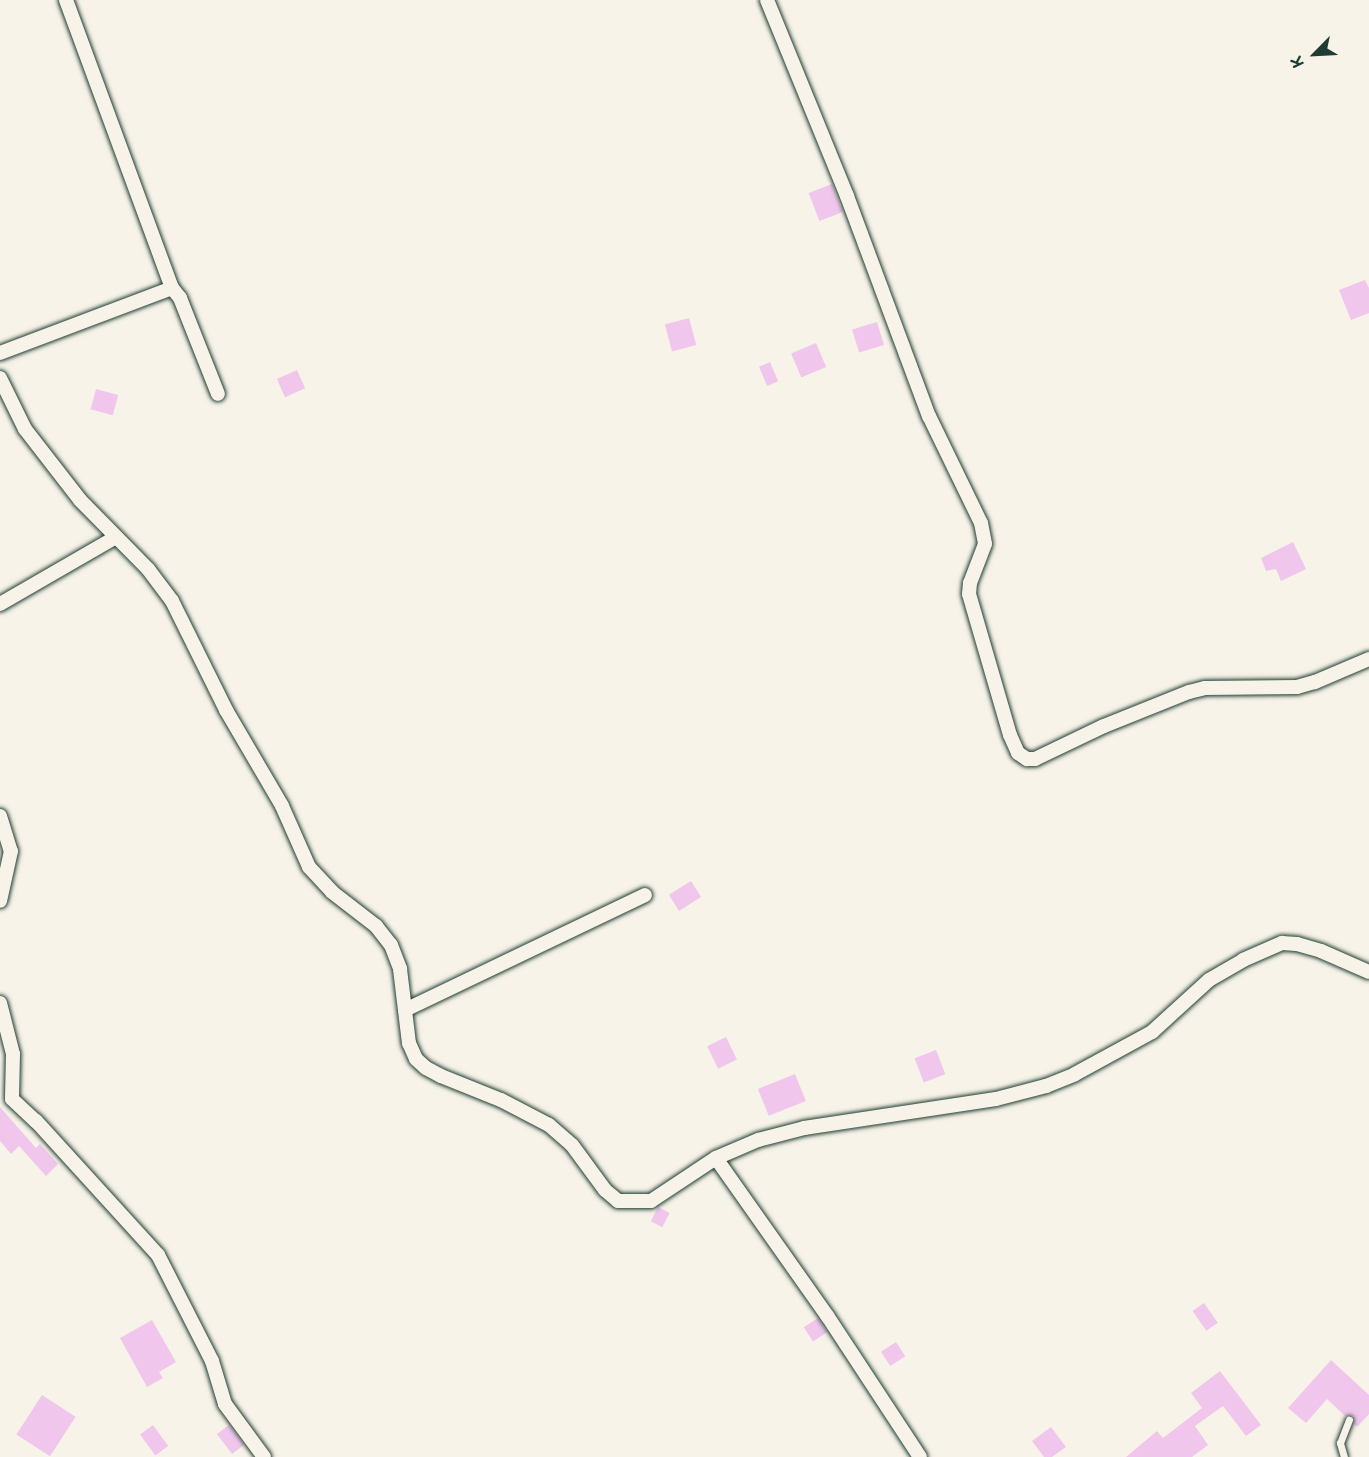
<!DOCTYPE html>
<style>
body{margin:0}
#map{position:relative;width:1369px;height:1457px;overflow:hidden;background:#f7f3e8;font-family:"Balsamiq Sans",sans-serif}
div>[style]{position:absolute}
.building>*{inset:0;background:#f0c6ed;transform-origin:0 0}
.roads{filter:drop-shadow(0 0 2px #1f3d34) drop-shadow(0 0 2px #1f3d34)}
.lane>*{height:7px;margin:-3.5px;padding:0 3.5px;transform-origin:3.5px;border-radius:3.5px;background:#f7f3e8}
.street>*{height:14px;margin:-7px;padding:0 7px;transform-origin:7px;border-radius:7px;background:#f7f3e8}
span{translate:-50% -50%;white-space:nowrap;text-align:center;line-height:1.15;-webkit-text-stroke:4.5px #f7f3e8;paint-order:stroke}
.north{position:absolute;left:1285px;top:24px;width:60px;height:60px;-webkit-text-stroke:4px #f7f3e8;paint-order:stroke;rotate:246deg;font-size:16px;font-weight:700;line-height:24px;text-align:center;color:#1f3d34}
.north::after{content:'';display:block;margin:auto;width:21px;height:27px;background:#1f3d34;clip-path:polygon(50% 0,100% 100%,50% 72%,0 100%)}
</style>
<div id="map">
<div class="building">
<i style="left:832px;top:184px;width:30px;height:25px;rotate:69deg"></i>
<i style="clip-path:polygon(1365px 280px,1369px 288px,1369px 313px,1351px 320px,1339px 290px)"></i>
<i style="left:689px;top:318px;width:28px;height:25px;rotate:75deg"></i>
<i style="left:877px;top:322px;width:24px;height:26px;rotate:73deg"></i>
<i style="left:816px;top:343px;width:26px;height:27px;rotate:67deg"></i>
<i style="left:770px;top:362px;width:21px;height:12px;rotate:67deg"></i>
<i style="left:297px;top:370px;width:20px;height:22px;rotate:66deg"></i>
<i style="left:96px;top:389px;width:23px;height:21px;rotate:15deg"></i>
<i style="clip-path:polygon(1293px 542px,1306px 569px,1281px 581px,1276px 569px,1266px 571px,1261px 558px)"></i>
<i style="left:691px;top:881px;width:19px;height:26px;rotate:58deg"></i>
<i style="left:726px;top:1037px;width:25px;height:21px;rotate:64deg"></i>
<i style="left:936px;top:1050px;width:26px;height:23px;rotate:69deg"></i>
<i style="left:795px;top:1074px;width:29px;height:40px;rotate:68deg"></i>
<i style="clip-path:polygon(0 1107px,36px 1148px,40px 1144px,58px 1164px,46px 1176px,19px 1146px,11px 1154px,0 1141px)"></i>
<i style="left:658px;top:1207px;width:13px;height:16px;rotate:27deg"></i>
<i style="left:1204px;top:1303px;width:24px;height:14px;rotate:55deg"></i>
<i style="left:818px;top:1318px;width:17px;height:17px;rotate:57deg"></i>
<i style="clip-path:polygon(152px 1320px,176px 1362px,159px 1372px,163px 1378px,147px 1387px,120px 1338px)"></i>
<i style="left:896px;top:1342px;width:17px;height:18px;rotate:57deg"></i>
<i style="clip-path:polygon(1331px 1360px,1369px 1395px,1369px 1414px,1357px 1427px,1354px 1424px,1353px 1416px,1345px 1416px,1327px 1399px,1306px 1423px,1288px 1408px)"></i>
<i style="clip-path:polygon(1220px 1371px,1261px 1425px,1246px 1436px,1223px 1406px,1195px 1426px,1208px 1445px,1192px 1457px,1126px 1457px,1157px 1431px,1163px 1438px,1202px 1408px,1191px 1393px)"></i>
<i style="left:42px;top:1395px;width:40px;height:47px;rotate:33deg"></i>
<i style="left:153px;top:1425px;width:26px;height:16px;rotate:54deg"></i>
<i style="left:229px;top:1425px;width:25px;height:15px;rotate:53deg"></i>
<i style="clip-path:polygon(1051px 1427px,1066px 1447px,1052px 1457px,1044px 1457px,1032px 1441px)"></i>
</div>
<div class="roads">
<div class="lane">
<i style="left:1344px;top:1457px;width:15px;rotate:-106deg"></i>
<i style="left:1340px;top:1443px;width:25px;rotate:-69deg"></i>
</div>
<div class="street">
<i style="left:66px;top:0;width:307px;rotate:69.8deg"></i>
<i style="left:172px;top:288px;width:13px;rotate:51deg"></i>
<i style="left:180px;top:298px;width:103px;rotate:68.4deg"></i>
<i style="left:767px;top:0;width:212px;rotate:67.8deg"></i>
<i style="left:847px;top:196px;width:235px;rotate:69.6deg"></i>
<i style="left:929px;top:416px;width:119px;rotate:64.1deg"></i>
<i style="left:981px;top:523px;width:21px;rotate:79deg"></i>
<i style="left:985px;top:544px;width:42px;rotate:111deg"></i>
<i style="left:970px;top:583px;width:11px;rotate:95deg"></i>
<i style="left:969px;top:594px;width:147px;rotate:73.8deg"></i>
<i style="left:1010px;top:735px;width:20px;rotate:66deg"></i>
<i style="left:1018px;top:753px;width:11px;rotate:34deg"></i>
<i style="left:1027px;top:759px;width:8px"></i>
<i style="left:1035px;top:759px;width:76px;rotate:-25.6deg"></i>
<i style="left:1104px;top:726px;width:92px;rotate:-21.8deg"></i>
<i style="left:1189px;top:692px;width:16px;rotate:-14deg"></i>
<i style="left:1205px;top:688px;width:92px;rotate:-0.6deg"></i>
<i style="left:1297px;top:687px;width:19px;rotate:-16deg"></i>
<i style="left:1315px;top:682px;width:59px;rotate:-23.1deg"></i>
<i style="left:0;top:353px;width:184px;rotate:-20.7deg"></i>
<i style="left:0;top:378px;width:57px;rotate:63.9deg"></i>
<i style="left:25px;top:429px;width:90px;rotate:52.2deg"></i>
<i style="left:80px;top:500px;width:97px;rotate:45.4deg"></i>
<i style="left:148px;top:569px;width:40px;rotate:53deg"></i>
<i style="left:172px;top:601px;width:122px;rotate:63.6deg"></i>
<i style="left:226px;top:710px;width:111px;rotate:59.7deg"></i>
<i style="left:282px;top:806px;width:67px;rotate:66.1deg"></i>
<i style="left:309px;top:867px;width:34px;rotate:47deg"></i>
<i style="left:332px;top:892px;width:56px;rotate:37.7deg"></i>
<i style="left:376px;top:926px;width:24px;rotate:52deg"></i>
<i style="left:391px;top:945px;width:26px;rotate:69deg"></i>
<i style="left:400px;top:969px;width:75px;rotate:83.1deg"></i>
<i style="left:409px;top:1043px;width:17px;rotate:66deg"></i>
<i style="left:416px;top:1059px;width:13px;rotate:42deg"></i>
<i style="left:426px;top:1068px;width:17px;rotate:28deg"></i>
<i style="left:441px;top:1076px;width:65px;rotate:21.8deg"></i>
<i style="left:501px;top:1100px;width:54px;rotate:27.5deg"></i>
<i style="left:549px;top:1125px;width:30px;rotate:41deg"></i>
<i style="left:572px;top:1145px;width:56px;rotate:53.7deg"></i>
<i style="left:605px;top:1190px;width:17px;rotate:40deg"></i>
<i style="left:618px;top:1201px;width:33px"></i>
<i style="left:651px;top:1201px;width:78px;rotate:-33.5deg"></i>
<i style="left:0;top:604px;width:134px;rotate:-30deg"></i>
<i style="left:0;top:816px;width:37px;rotate:73deg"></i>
<i style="left:11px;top:851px;width:51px;rotate:102.4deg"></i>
<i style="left:0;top:1003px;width:53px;rotate:75.7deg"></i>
<i style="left:13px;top:1054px;width:45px;rotate:91.3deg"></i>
<i style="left:12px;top:1099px;width:33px;rotate:43deg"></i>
<i style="left:36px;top:1121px;width:181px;rotate:47.7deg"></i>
<i style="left:158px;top:1255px;width:119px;rotate:63deg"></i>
<i style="left:212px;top:1361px;width:45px;rotate:73.2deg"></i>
<i style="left:225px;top:1404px;width:66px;rotate:53.7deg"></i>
<i style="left:405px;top:1010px;width:266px;rotate:-25.6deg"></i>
<i style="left:920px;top:1457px;width:168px;rotate:-123.3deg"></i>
<i style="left:828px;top:1317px;width:194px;rotate:-125.2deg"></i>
<i style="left:716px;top:1158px;width:46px;rotate:-23.2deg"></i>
<i style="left:758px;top:1140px;width:48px;rotate:-14.6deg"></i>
<i style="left:804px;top:1128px;width:194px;rotate:-8.6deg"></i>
<i style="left:996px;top:1099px;width:52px;rotate:-14.6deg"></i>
<i style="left:1046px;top:1086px;width:31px;rotate:-22deg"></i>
<i style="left:1075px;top:1074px;width:88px;rotate:-28.6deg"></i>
<i style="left:1152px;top:1032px;width:77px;rotate:-42.4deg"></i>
<i style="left:1209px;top:980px;width:39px;rotate:-30deg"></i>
<i style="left:1243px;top:960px;width:43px;rotate:-23.6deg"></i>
<i style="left:1282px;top:943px;width:15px;rotate:4deg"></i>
<i style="left:1297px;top:944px;width:25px;rotate:16deg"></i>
<i style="left:1321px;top:951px;width:52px;rotate:23.6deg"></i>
</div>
</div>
<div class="north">K</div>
</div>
